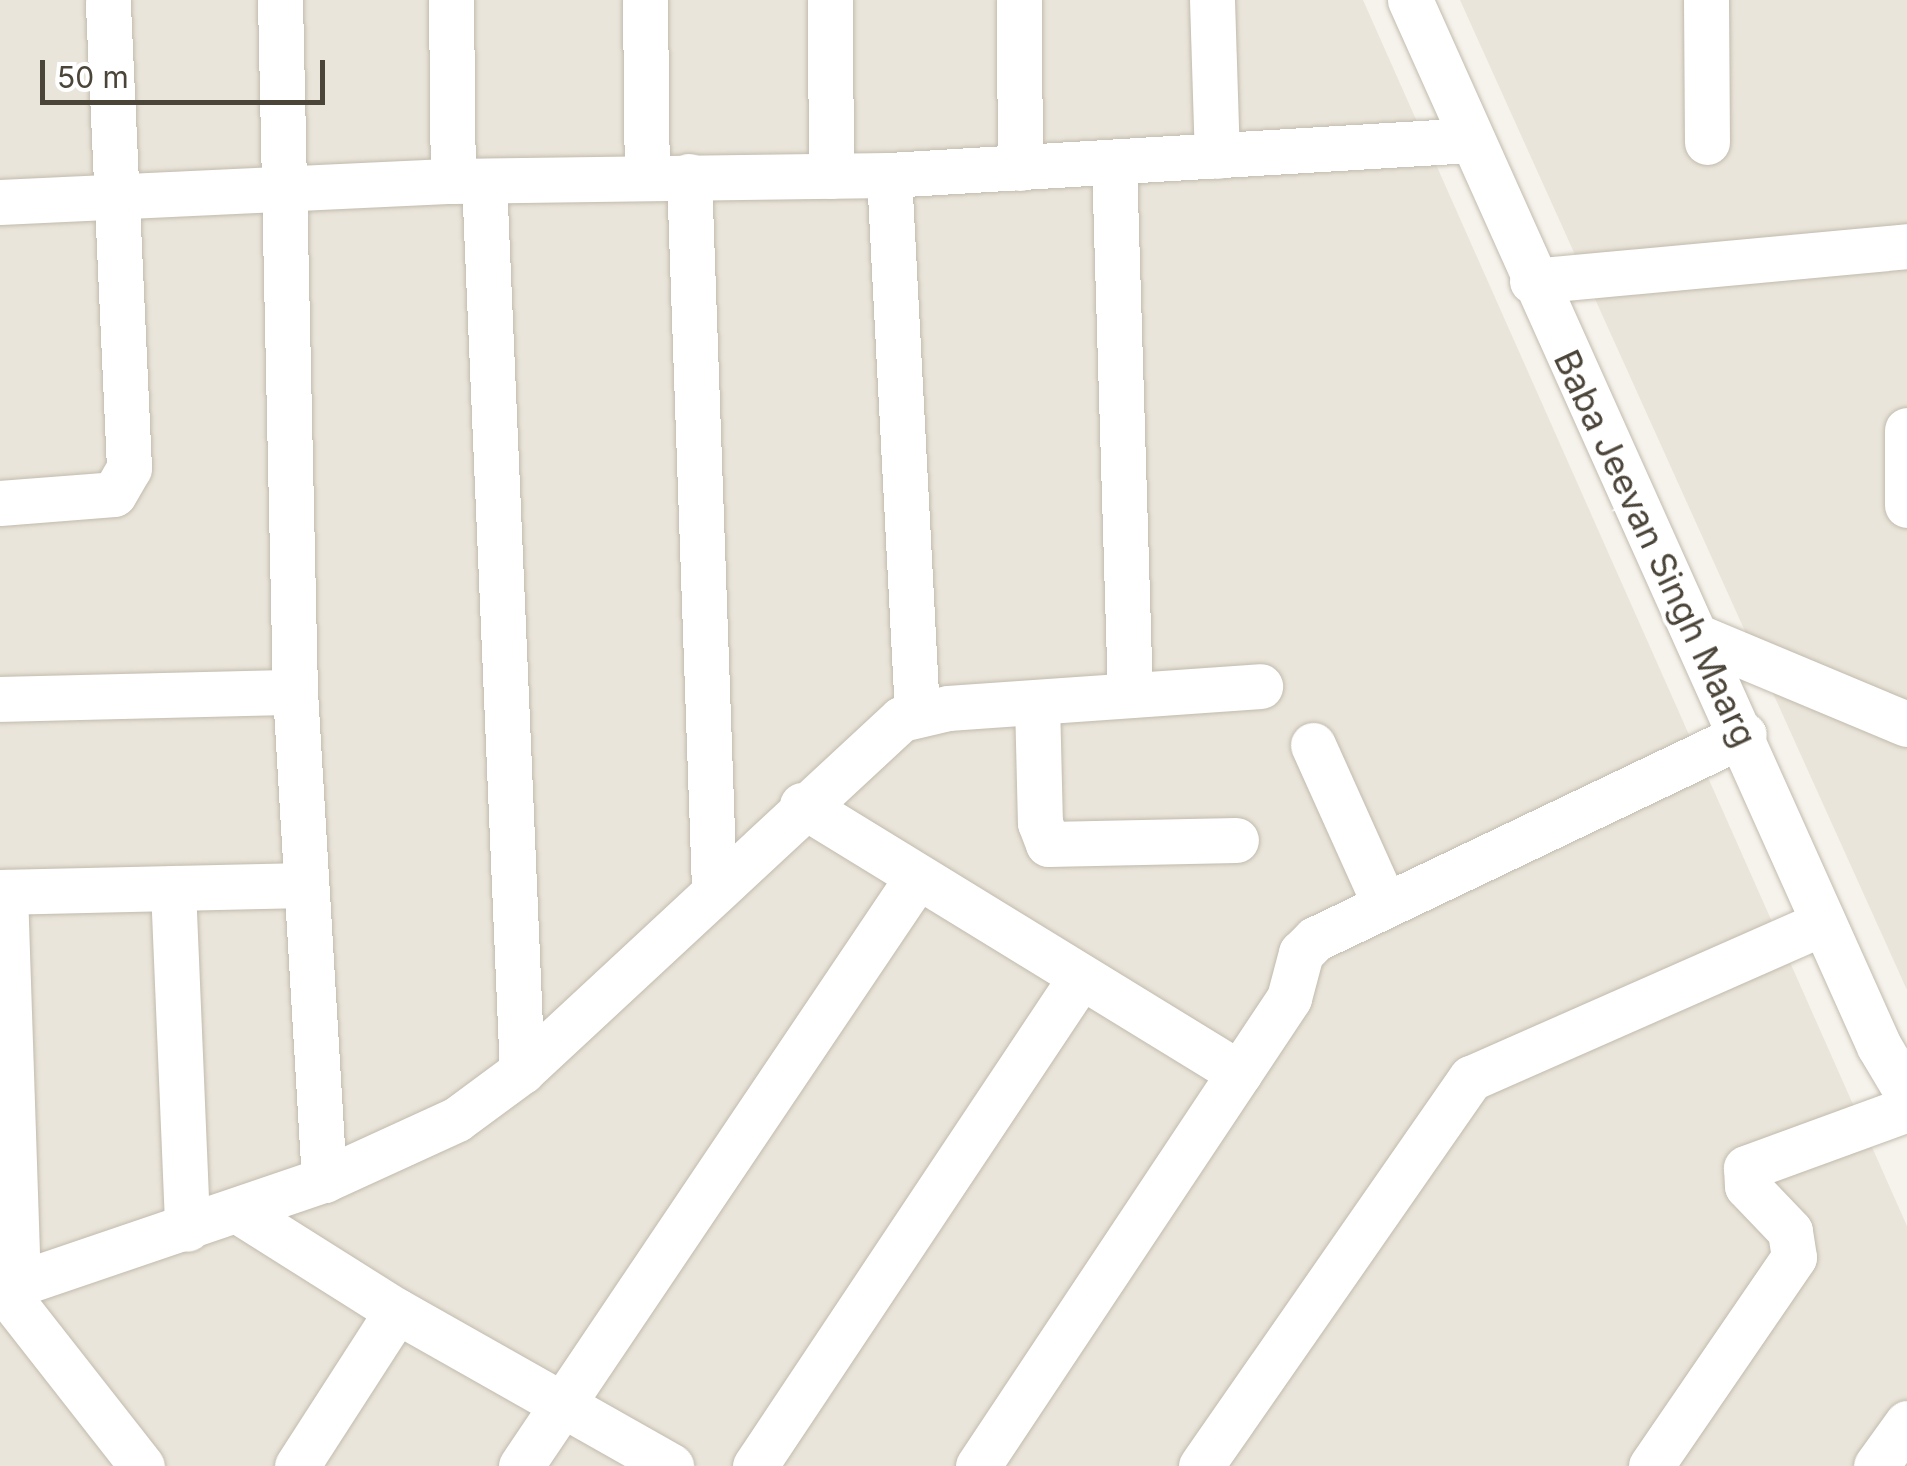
<!DOCTYPE html>
<style>
body{margin:0}
#map{position:relative;width:1907px;height:1466px;overflow:hidden;background:#f6f3ec;font-family:Inter,sans-serif}
div>[style]{position:absolute}
.residential>*{inset:0;background:#eae5da}
.roads{filter:drop-shadow(0 0 2px #c2bbae) drop-shadow(0 0 2px #c2bbae)}
.minor>*{height:45px;margin:-22.5px;padding:0 22.5px;transform-origin:22.5px;border-radius:22.5px;background:#fff}
span{translate:-50% -50%;white-space:nowrap;text-align:center;line-height:1.15;-webkit-text-stroke:8px #fff;paint-order:stroke}
.street-label{font-size:35px;color:#4b4439}
.scale{position:absolute;left:40px;top:60px;width:285px;height:45px;box-sizing:border-box;border:5px solid #4b4439;border-top:0;padding-left:12px;font-size:30px;line-height:35px;white-space:nowrap;color:#4b4439;-webkit-text-stroke:8px #fff;paint-order:stroke}
</style>
<div id="map">
<div class="residential">
<i style="clip-path:polygon(0 0,1363px 0,1907px 1226px,1907px 1466px,0 1466px)"></i>
<i style="clip-path:polygon(1460px 0,1907px 0,1907px 990px)"></i>
</div>
<div class="roads">
<div class="minor">
<i style="left:280px;top:0;width:692px;rotate:88.76deg"></i>
<i style="left:295px;top:692px;width:489px;rotate:86.6deg"></i>
<i style="left:451px;top:0;width:181px;rotate:89.4deg"></i>
<i style="left:645px;top:0;width:177px;rotate:89.4deg"></i>
<i style="left:830px;top:0;width:176px;rotate:89.7deg"></i>
<i style="left:1019px;top:0;width:168px;rotate:89.7deg"></i>
<i style="left:1212px;top:0;width:156px;rotate:88.2deg"></i>
<i style="left:1410px;top:0;width:1146px;rotate:65.85deg"></i>
<i style="left:1879px;top:1046px;width:55px;rotate:59.2deg"></i>
<i style="left:1706px;top:0;width:142px;rotate:89.6deg"></i>
<i style="left:1114px;top:163px;width:532px;rotate:88.28deg"></i>
<i style="left:889px;top:175px;width:538px;rotate:87.02deg"></i>
<i style="left:689px;top:176px;width:714px;rotate:87.99deg"></i>
<i style="left:484px;top:181px;width:891px;rotate:87.56deg"></i>
<i style="left:0;top:202px;width:453px;rotate:-2.7deg"></i>
<i style="left:453px;top:181px;width:436px;rotate:-0.8deg"></i>
<i style="left:889px;top:175px;width:583px;rotate:-3.44deg"></i>
<i style="left:1532px;top:281px;width:377px;rotate:-5.3deg"></i>
<i style="left:1907px;top:430px;width:75px;rotate:90deg"></i>
<i style="left:0;top:503px;width:114px;rotate:-4.5deg"></i>
<i style="left:114px;top:494px;width:30px;rotate:-60deg"></i>
<i style="left:129px;top:468px;width:468px;rotate:-92.6deg"></i>
<i style="left:1701px;top:638px;width:223px;rotate:22.7deg"></i>
<i style="left:0;top:699px;width:295px;rotate:-1.4deg"></i>
<i style="left:1037px;top:702px;width:121px;rotate:88.6deg"></i>
<i style="left:1040px;top:823px;width:22px;rotate:69deg"></i>
<i style="left:1048px;top:844px;width:188px;rotate:-1.2deg"></i>
<i style="left:1313px;top:745px;width:175px;rotate:65.8deg"></i>
<i style="left:802px;top:805px;width:513px;rotate:31.52deg"></i>
<i style="left:173px;top:888px;width:341px;rotate:87.6deg"></i>
<i style="left:0;top:892px;width:305px;rotate:-1.3deg"></i>
<i style="left:5px;top:892px;width:393px;rotate:88.1deg"></i>
<i style="left:238px;top:1211px;width:188px;rotate:32.2deg"></i>
<i style="left:397px;top:1311px;width:315px;rotate:29.5deg"></i>
<i style="left:3px;top:1289px;width:225px;rotate:51.9deg"></i>
<i style="left:0;top:1290px;width:342px;rotate:-18.8deg"></i>
<i style="left:324px;top:1180px;width:146px;rotate:-24.6deg"></i>
<i style="left:457px;top:1119px;width:81px;rotate:-36.4deg"></i>
<i style="left:522px;top:1071px;width:517px;rotate:-42.88deg"></i>
<i style="left:901px;top:719px;width:48px;rotate:-13.2deg"></i>
<i style="left:948px;top:708px;width:313px;rotate:-4deg"></i>
<i style="left:297px;top:1466px;width:184px;rotate:-57.2deg"></i>
<i style="left:521px;top:1466px;width:708px;rotate:-56.06deg"></i>
<i style="left:755px;top:1466px;width:586px;rotate:-56.34deg"></i>
<i style="left:978px;top:1466px;width:562px;rotate:-56.39deg"></i>
<i style="left:1289px;top:998px;width:47px;rotate:-75.1deg"></i>
<i style="left:1301px;top:953px;width:20px;rotate:-45deg"></i>
<i style="left:1315px;top:939px;width:475px;rotate:-25.5deg"></i>
<i style="left:1201px;top:1466px;width:473px;rotate:-55.2deg"></i>
<i style="left:1471px;top:1078px;width:385px;rotate:-23.8deg"></i>
<i style="left:1651px;top:1466px;width:253px;rotate:-55.6deg"></i>
<i style="left:1794px;top:1257px;width:26px;rotate:-99deg"></i>
<i style="left:1790px;top:1231px;width:62px;rotate:-133.7deg"></i>
<i style="left:1747px;top:1186px;width:18px;rotate:-93deg"></i>
<i style="left:1746px;top:1168px;width:171px;rotate:-20.1deg"></i>
<i style="left:1876px;top:1466px;width:53px;rotate:-54.2deg"></i>
</div>
</div>
<div class="street-label">
<span style="left:1656px;top:548px;rotate:65deg">Baba Jeevan Singh Maarg</span>
</div>
<div class="scale">50 m</div>
</div>
